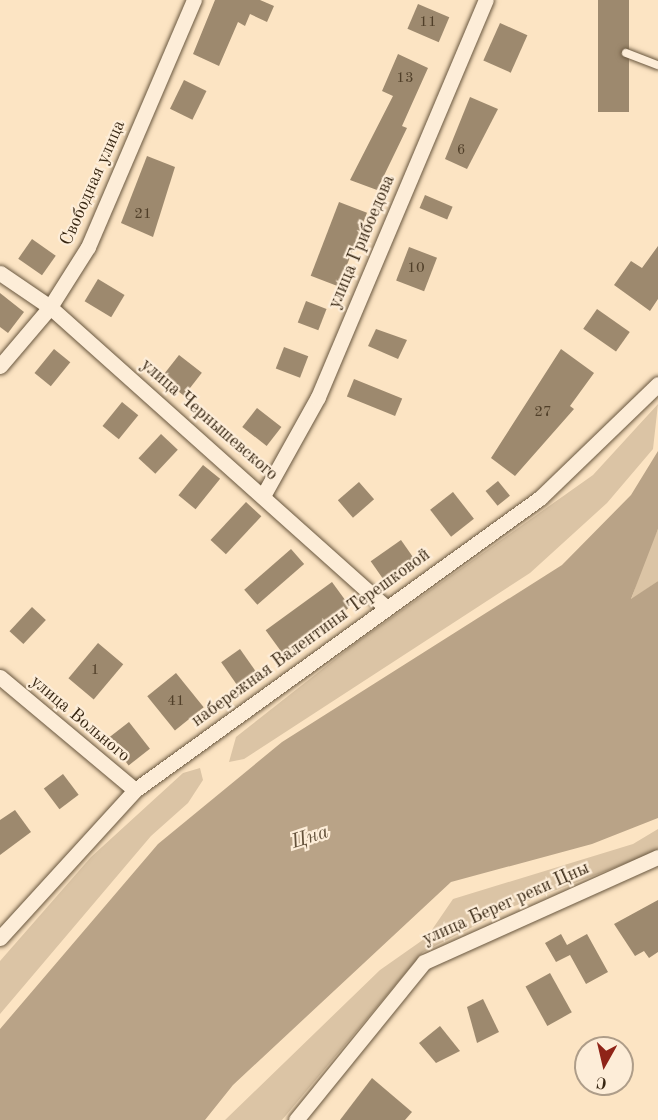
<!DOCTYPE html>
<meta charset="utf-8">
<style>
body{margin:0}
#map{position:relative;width:658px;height:1120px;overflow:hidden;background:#fce4c3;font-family:"Old Standard TT",serif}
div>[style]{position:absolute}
.green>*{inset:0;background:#dbc4a5}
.water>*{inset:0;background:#b9a387}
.building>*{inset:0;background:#9d896e;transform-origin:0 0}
.roads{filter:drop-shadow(0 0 2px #68563e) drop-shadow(0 0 2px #68563e)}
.lane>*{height:8px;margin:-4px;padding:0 4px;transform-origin:4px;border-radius:4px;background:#fdedd8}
.street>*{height:15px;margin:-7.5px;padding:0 7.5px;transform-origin:7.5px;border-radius:7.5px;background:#fdedd8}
span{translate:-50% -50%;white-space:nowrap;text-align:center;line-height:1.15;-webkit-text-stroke:4.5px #fdedd8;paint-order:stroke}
.number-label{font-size:15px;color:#503f29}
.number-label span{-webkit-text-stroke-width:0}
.street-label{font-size:18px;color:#372612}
.water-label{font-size:20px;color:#64523b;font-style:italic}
.north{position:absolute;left:574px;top:1036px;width:60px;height:60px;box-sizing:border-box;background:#fdedd8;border:2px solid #ae9d89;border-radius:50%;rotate:188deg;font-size:16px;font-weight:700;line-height:24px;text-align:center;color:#372612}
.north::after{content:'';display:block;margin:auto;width:21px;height:27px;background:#8f2418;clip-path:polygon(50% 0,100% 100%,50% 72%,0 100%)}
</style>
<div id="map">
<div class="green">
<i style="clip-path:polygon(658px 404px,653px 449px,607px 503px,530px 573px,244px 759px,229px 762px,236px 737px,353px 645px,593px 475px)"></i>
<i style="clip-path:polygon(658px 529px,658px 581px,631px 600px,645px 558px)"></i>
<i style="clip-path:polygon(200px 768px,203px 780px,188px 803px,151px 836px,0 1014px,0 961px,91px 857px,183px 773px)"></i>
<i style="clip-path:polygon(658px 829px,658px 851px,512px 907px,423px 952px,282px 1120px,225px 1120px,380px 970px,427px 937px,453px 899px,633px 844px)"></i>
</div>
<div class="water">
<i style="clip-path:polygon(658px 451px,658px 529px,631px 599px,658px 581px,658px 818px,592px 844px,451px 882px,233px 1085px,205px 1120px,0 1120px,0 1029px,158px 844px,282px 742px,562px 565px,631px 495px)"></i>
</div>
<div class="building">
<i style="clip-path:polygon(215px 0,260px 0,274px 6px,267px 22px,250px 14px,245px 26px,238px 22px,219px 66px,193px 54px)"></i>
<i style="left:598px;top:0;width:31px;height:112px"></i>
<i style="left:418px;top:4px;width:34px;height:27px;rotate:23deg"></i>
<i style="left:500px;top:23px;width:30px;height:41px;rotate:24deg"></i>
<i style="clip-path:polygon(398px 54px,428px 68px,402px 126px,407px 128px,377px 190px,350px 180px,393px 96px,382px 91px)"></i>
<i style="left:184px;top:80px;width:25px;height:32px;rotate:26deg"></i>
<i style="clip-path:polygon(470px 97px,498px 109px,467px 169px,445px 159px)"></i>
<i style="clip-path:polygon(147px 156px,175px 167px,153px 237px,121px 223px)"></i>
<i style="left:425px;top:195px;width:30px;height:14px;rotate:23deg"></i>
<i style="left:339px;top:202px;width:30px;height:79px;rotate:21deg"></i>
<i style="left:32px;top:239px;width:29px;height:24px;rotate:35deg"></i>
<i style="clip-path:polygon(658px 246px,658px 299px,650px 311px,614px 285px,631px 261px,642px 268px)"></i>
<i style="left:409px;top:247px;width:30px;height:36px;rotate:21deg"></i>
<i style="left:98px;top:279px;width:31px;height:26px;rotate:31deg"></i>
<i style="clip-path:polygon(0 293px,24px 312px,8px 333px,0 327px)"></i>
<i style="left:306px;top:301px;width:22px;height:23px;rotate:21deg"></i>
<i style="left:597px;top:309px;width:40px;height:24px;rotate:35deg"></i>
<i style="clip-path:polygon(376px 329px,407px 340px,398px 359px,368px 346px)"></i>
<i style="left:284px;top:347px;width:26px;height:23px;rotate:21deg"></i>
<i style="left:54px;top:349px;width:21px;height:31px;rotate:39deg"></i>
<i style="clip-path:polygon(561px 349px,594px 373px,570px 406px,574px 409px,515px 476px,491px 458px)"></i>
<i style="left:179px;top:355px;width:29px;height:29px;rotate:38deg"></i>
<i style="left:354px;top:379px;width:52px;height:19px;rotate:22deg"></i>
<i style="left:122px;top:402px;width:21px;height:31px;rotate:39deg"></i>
<i style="left:257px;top:408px;width:31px;height:24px;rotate:38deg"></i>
<i style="left:161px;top:434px;width:23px;height:33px;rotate:43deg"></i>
<i style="left:203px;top:465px;width:22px;height:39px;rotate:39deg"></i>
<i style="left:498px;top:481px;width:19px;height:16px;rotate:51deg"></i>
<i style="left:359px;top:482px;width:23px;height:28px;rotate:49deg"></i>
<i style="left:453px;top:492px;width:34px;height:29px;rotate:52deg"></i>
<i style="left:246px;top:502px;width:21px;height:52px;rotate:43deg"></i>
<i style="left:401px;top:540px;width:29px;height:37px;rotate:55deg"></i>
<i style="left:291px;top:549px;width:20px;height:62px;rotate:49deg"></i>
<i style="left:332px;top:582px;width:31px;height:82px;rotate:54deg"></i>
<i style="left:32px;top:607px;width:19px;height:33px;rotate:43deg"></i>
<i style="left:98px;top:643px;width:33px;height:46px;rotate:40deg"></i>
<i style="left:240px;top:649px;width:28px;height:23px;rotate:55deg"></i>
<i style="left:176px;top:673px;width:44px;height:37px;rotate:51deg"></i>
<i style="left:129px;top:722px;width:34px;height:27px;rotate:52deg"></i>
<i style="left:63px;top:774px;width:26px;height:24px;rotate:53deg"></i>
<i style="clip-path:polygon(15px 810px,31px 832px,0 855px,0 820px)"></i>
<i style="clip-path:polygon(658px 900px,658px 952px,649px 958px,644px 951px,635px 956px,614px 924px)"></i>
<i style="clip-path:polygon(561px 934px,567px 945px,587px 934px,608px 972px,586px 984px,570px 955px,556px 962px,545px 943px)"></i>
<i style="left:550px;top:973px;width:45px;height:28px;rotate:61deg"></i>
<i style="clip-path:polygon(483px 999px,499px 1032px,477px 1043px,467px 1007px)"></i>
<i style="clip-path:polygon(440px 1026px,460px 1051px,436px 1063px,419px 1043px)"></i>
<i style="clip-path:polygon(372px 1078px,412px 1112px,405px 1120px,340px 1120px)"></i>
</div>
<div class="roads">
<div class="lane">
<i style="left:626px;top:53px;width:34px;rotate:21deg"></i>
</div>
<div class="street">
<i style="left:0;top:273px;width:60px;rotate:34.2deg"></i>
<i style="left:50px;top:307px;width:448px;rotate:41.8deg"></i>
<i style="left:0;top:366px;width:77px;rotate:-49.7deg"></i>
<i style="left:50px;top:307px;width:71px;rotate:-57.7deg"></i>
<i style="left:88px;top:247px;width:269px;rotate:-66.8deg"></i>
<i style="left:264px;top:494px;width:111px;rotate:-60.9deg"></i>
<i style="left:318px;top:397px;width:431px;rotate:-67.1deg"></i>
<i style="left:0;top:677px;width:176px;rotate:39.9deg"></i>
<i style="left:0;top:938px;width:200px;rotate:-47.6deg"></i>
<i style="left:135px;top:790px;width:499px;rotate:-35.8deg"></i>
<i style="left:540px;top:498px;width:164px;rotate:-44deg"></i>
<i style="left:296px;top:1120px;width:203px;rotate:-51deg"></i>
<i style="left:424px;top:962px;width:256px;rotate:-24.2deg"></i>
</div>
</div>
<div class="number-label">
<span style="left:428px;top:23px">11</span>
<span style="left:405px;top:79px">13</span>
<span style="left:461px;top:151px">6</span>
<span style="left:143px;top:215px">21</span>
<span style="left:416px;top:269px">10</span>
<span style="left:543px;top:413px">27</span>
<span style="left:95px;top:671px">1</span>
<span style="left:176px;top:702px">41</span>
</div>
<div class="street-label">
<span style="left:93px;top:183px;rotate:-66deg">Свободная улица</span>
<span style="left:362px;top:242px;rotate:-67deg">улица Грибоедова</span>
<span style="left:209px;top:420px;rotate:41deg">улица Чернышевского</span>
<span style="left:311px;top:638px;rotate:-36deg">набережная Валентины Терешковой</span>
<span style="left:80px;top:719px;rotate:40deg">улица Вольного</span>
<span style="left:506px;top:904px;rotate:-24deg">улица Берег реки Цны</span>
</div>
<div class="water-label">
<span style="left:310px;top:838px;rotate:-18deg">Цна</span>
</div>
<div class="north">С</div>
</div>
